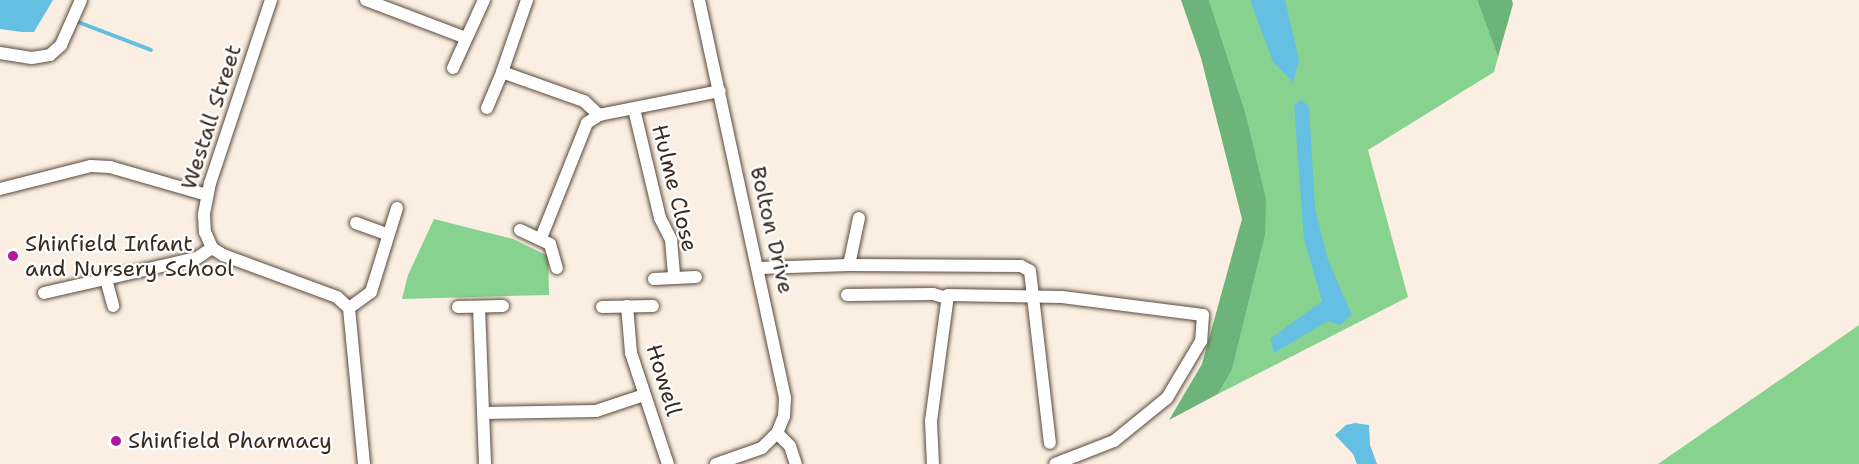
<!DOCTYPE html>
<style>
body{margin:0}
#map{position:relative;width:1859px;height:464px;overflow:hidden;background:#faefe2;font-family:"Shantell Sans",sans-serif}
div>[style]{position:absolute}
.green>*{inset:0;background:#87d28f}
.forest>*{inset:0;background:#6db47a}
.water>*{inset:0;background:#64bfe2}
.stream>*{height:4px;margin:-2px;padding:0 2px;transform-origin:2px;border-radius:2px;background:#64bfe2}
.roads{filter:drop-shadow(0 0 2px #58483b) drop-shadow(0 0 2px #58483b)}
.street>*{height:12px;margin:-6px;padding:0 6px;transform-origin:6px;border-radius:6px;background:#fff}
.dots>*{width:16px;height:16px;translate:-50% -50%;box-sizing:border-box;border:3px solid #fff;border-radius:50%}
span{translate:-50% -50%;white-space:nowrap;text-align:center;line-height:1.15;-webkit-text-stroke:4.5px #fff;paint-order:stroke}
.street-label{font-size:22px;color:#3b2a1e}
.poi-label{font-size:22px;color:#3b2a1e}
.left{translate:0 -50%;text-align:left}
</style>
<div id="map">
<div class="green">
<i style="clip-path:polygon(1209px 0,1477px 0,1498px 57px,1494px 72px,1368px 150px,1408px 297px,1218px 394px,1232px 370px,1265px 236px,1244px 108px)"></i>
<i style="clip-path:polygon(434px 219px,513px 239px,548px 256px,549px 295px,402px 299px,408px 275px)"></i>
<i style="clip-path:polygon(1859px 325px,1859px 464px,1658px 464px,1826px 348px)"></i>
</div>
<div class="forest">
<i style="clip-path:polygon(1181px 0,1209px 0,1244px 108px,1266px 199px,1265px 236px,1232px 370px,1218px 394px,1169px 420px,1202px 364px,1242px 219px,1201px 58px)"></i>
<i style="clip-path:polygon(1477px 0,1512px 0,1513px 4px,1498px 57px)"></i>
</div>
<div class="water">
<i style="clip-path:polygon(0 0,53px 0,34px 32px,22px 32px,0 29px)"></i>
<i style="clip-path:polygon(1250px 0,1285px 0,1299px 60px,1293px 82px,1273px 62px)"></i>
<i style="clip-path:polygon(1301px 100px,1309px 106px,1315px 209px,1328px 260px,1352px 315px,1340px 325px,1328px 321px,1274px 353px,1270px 339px,1322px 301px,1304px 239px,1294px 105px)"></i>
<i style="clip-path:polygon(1355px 423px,1369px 425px,1370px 445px,1377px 464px,1357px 464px,1353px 454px,1335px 435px,1346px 425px)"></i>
</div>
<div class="stream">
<i style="left:78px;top:22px;width:78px;rotate:21deg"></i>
</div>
<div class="roads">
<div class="street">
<i style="left:271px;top:0;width:193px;rotate:108.4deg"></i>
<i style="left:210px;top:183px;width:33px;rotate:101deg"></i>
<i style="left:204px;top:215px;width:17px;rotate:87deg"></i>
<i style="left:205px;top:232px;width:17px;rotate:66deg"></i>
<i style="left:212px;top:248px;width:13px;rotate:32deg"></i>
<i style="left:223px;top:255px;width:121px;rotate:20.2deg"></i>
<i style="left:337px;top:297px;width:16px;rotate:43deg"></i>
<i style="left:349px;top:308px;width:157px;rotate:84.5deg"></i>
<i style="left:366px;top:0;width:107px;rotate:20.8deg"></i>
<i style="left:527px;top:0;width:76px;rotate:109.1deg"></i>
<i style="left:502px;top:72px;width:87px;rotate:19.5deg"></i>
<i style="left:584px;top:101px;width:21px;rotate:43deg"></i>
<i style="left:699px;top:0;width:407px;rotate:77.8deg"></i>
<i style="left:785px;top:398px;width:18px;rotate:93deg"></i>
<i style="left:784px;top:416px;width:18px;rotate:112deg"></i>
<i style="left:777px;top:433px;width:21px;rotate:135deg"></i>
<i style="left:762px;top:448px;width:49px;rotate:160.8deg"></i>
<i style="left:0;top:53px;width:32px;rotate:9deg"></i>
<i style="left:32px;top:58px;width:18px;rotate:-9deg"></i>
<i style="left:50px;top:55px;width:15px;rotate:-42deg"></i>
<i style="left:61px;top:45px;width:49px;rotate:-66deg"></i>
<i style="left:453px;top:68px;width:75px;rotate:-65.5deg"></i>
<i style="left:487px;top:108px;width:39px;rotate:-67deg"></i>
<i style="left:634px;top:109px;width:112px;rotate:76.6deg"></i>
<i style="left:660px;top:218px;width:25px;rotate:63deg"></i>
<i style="left:671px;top:240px;width:38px;rotate:85deg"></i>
<i style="left:0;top:189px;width:94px;rotate:-14.2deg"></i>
<i style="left:91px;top:166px;width:19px;rotate:3deg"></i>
<i style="left:110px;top:167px;width:101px;rotate:16.1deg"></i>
<i style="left:356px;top:223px;width:32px;rotate:20deg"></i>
<i style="left:520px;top:230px;width:33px;rotate:25deg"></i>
<i style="left:550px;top:244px;width:25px;rotate:74deg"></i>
<i style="left:541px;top:238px;width:124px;rotate:-68.2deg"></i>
<i style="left:587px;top:123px;width:14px;rotate:-34deg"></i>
<i style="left:599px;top:115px;width:123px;rotate:-11.2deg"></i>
<i style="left:849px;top:265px;width:172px;rotate:0.3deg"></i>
<i style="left:1021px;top:266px;width:10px;rotate:29deg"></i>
<i style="left:1030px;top:271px;width:173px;rotate:83.4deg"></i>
<i style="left:759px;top:268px;width:90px;rotate:-1.9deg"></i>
<i style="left:849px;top:265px;width:48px;rotate:-78deg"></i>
<i style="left:106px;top:279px;width:28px;rotate:75deg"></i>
<i style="left:654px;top:279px;width:42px;rotate:-2.7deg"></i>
<i style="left:44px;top:293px;width:157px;rotate:-12.9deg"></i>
<i style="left:197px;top:258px;width:18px;rotate:-34deg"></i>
<i style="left:847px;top:295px;width:86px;rotate:-0.7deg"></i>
<i style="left:933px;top:294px;width:15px;rotate:16deg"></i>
<i style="left:627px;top:306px;width:47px;rotate:85.1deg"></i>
<i style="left:631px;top:353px;width:117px;rotate:71.6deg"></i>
<i style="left:458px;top:307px;width:45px;rotate:-1.3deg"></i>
<i style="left:479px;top:307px;width:157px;rotate:87.8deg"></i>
<i style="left:602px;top:307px;width:51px;rotate:-1.1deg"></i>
<i style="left:349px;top:308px;width:27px;rotate:-36deg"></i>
<i style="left:371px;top:292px;width:88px;rotate:-72.8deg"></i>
<i style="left:483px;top:413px;width:113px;rotate:-1deg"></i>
<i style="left:596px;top:411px;width:51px;rotate:-18.4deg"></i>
<i style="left:777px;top:433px;width:18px;rotate:45deg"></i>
<i style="left:790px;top:446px;width:19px;rotate:72deg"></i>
<i style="left:933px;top:464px;width:43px;rotate:-92.7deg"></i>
<i style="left:931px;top:421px;width:127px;rotate:-82.3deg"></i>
<i style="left:948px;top:295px;width:114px;rotate:1deg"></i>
<i style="left:1062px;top:297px;width:142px;rotate:7.3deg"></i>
<i style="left:1203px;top:315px;width:26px;rotate:94deg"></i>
<i style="left:1201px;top:341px;width:66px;rotate:120.8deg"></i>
<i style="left:1167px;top:398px;width:68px;rotate:140.9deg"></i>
<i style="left:1114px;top:441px;width:63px;rotate:158.7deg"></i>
</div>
</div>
<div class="dots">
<i style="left:13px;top:256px;background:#b5179e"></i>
<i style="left:116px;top:441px;background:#b5179e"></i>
</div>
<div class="street-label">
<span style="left:211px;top:117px;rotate:-72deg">Westall Street</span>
<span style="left:675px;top:188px;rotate:76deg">Hulme Close</span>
<span style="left:772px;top:230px;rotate:77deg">Bolton Drive</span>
<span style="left:664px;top:380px;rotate:73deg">Howell</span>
</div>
<div class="poi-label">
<span class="left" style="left:25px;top:256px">Shinfield Infant<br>and Nursery School</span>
<span class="left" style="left:128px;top:441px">Shinfield Pharmacy</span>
</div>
</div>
